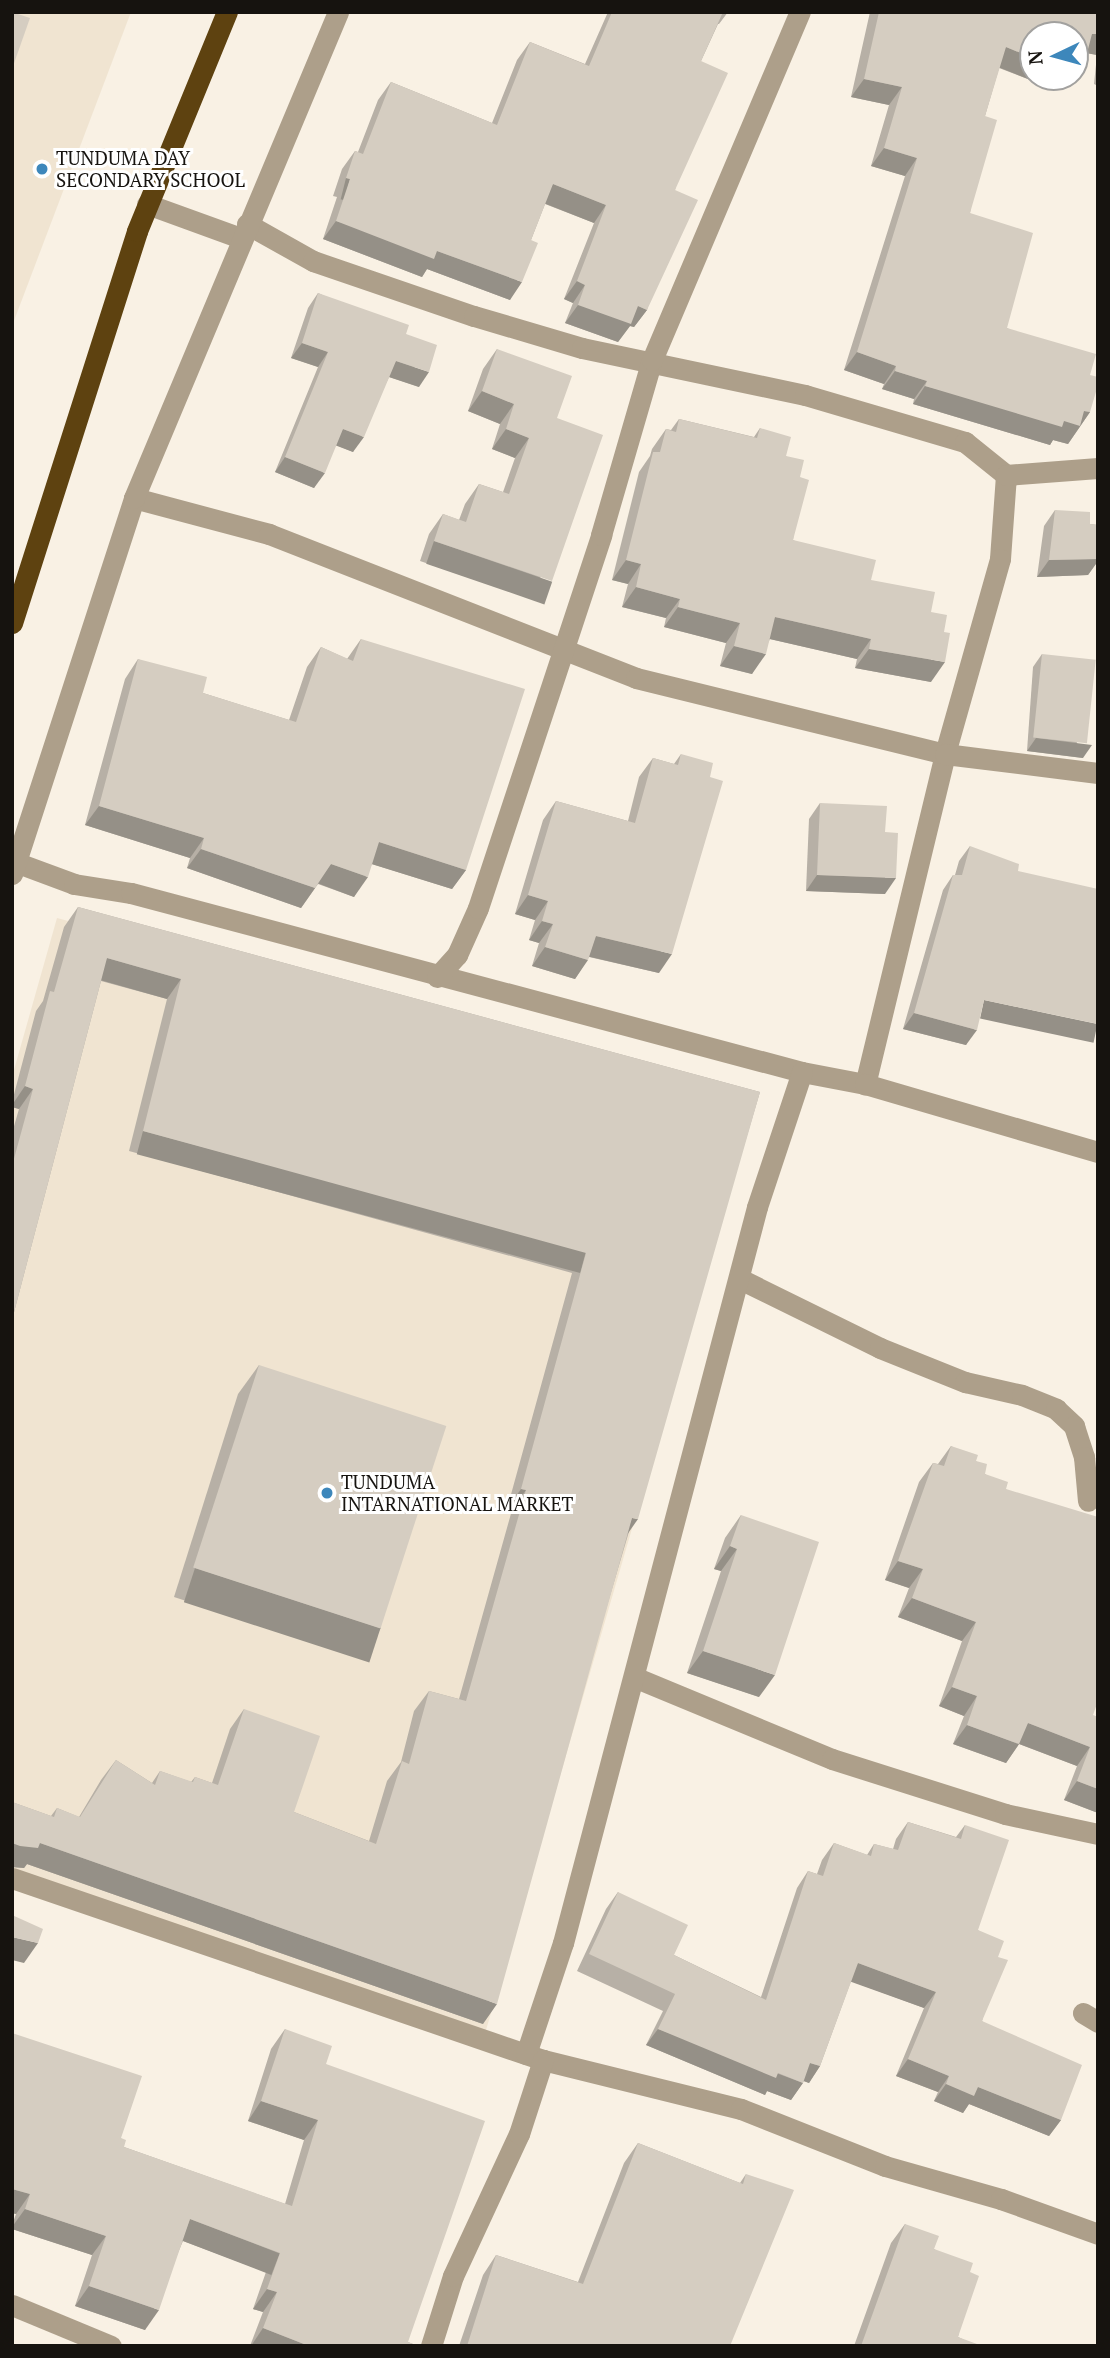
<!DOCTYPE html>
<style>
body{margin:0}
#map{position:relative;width:1110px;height:2358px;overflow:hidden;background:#f9f1e4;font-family:"PT Serif",serif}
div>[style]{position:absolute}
.built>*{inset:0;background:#f0e4d1}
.street>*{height:21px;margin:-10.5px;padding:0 10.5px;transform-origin:10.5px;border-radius:10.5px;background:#ad9f8a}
.highway>*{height:21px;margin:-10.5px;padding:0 10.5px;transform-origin:10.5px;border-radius:10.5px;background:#5e4210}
.wall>*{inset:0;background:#b7b0a6}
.shaded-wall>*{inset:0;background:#959087;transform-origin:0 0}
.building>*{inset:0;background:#d5cdc1;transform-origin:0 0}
.dots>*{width:19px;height:19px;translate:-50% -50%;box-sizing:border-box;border:4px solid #fff;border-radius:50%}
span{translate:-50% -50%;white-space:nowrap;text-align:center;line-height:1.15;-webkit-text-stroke:6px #fff;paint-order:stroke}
.poi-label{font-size:19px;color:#16130f}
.left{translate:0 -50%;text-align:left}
.frame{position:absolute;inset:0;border:14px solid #16130f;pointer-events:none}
.north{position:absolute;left:1019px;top:21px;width:70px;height:70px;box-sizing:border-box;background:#fff;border:2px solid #a2a19f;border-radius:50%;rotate:265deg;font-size:19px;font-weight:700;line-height:28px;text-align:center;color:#16130f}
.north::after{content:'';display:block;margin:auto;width:24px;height:32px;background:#3d87bb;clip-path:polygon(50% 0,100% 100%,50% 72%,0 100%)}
</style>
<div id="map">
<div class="built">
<i style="clip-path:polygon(12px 12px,131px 12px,12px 326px)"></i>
<i style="clip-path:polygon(57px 918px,755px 1106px,484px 2037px,12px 1880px,12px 1077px)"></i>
</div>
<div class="street">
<i style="left:147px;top:204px;width:100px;rotate:19.9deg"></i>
<i style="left:247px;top:224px;width:76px;rotate:29.3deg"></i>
<i style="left:313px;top:261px;width:170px;rotate:18.9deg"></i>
<i style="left:474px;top:316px;width:113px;rotate:16.5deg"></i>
<i style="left:582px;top:348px;width:228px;rotate:11.9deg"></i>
<i style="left:805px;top:395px;width:167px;rotate:16.4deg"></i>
<i style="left:965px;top:442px;width:53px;rotate:38.8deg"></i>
<i style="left:1006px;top:475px;width:84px;rotate:94.1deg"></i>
<i style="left:1000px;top:559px;width:203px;rotate:105.8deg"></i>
<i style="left:945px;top:754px;width:340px;rotate:103.6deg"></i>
<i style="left:1006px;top:475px;width:92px;rotate:-4.4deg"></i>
<i style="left:134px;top:498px;width:140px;rotate:14.9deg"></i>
<i style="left:269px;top:534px;width:394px;rotate:21.4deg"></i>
<i style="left:636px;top:678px;width:318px;rotate:13.8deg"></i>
<i style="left:945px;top:754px;width:154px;rotate:7.1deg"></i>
<i style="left:15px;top:862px;width:63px;rotate:20.4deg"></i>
<i style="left:74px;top:884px;width:58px;rotate:9deg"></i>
<i style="left:131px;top:893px;width:694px;rotate:14.94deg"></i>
<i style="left:802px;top:1072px;width:64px;rotate:10.8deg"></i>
<i style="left:865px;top:1084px;width:243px;rotate:16.3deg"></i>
<i style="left:12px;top:874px;width:395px;rotate:-72deg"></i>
<i style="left:134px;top:498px;width:527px;rotate:-67.23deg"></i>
<i style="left:437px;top:977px;width:30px;rotate:-48deg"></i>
<i style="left:457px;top:955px;width:51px;rotate:-65.9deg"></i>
<i style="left:478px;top:908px;width:393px;rotate:-71.7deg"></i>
<i style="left:601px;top:535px;width:182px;rotate:-73.8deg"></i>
<i style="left:652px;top:360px;width:378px;rotate:-67deg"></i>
<i style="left:740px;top:1279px;width:156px;rotate:26.2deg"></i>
<i style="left:880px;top:1348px;width:92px;rotate:21.8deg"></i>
<i style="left:965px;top:1382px;width:58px;rotate:12.8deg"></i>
<i style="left:1022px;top:1395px;width:37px;rotate:22deg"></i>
<i style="left:1056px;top:1409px;width:25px;rotate:43deg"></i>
<i style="left:1074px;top:1426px;width:33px;rotate:72deg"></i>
<i style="left:1084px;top:1457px;width:44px;rotate:84.8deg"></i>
<i style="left:634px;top:1677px;width:214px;rotate:22.5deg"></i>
<i style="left:832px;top:1759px;width:182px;rotate:17.6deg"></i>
<i style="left:1005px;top:1814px;width:95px;rotate:12.1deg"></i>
<i style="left:12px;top:1878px;width:561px;rotate:18.92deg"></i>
<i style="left:543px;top:2060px;width:204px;rotate:13.9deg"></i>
<i style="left:741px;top:2109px;width:155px;rotate:21.6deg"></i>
<i style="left:885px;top:2166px;width:121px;rotate:15.9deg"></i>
<i style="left:1001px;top:2199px;width:103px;rotate:19.8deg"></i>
<i style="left:1083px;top:2013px;width:17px;rotate:31deg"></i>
<i style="left:526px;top:2054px;width:117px;rotate:-71.6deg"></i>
<i style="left:563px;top:1943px;width:761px;rotate:-75.23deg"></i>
<i style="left:757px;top:1207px;width:142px;rotate:-71.6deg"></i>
<i style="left:12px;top:2305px;width:107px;rotate:22.5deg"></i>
<i style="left:431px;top:2346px;width:73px;rotate:-72.6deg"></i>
<i style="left:453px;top:2276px;width:157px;rotate:-65.1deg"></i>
<i style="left:519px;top:2134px;width:78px;rotate:-72deg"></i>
</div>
<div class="highway">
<i style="left:12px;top:623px;width:411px;rotate:-72.3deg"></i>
<i style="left:137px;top:231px;width:237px;rotate:-67.7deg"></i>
</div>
<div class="wall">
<i style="clip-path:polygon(608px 12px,728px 12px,719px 24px,718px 24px,701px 61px,675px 190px,647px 310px,634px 327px,630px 326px,618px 342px,565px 323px,573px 303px,564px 299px,594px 223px,545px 204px,531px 240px,510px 300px,427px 269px,422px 277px,323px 239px,337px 197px,333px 196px,342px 169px,355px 151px,358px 152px,378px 100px,391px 82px,492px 123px,517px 60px,530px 42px,585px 64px)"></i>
<i style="clip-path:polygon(870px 12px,1098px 12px,1098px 86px,1094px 84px,1097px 55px,1087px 53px,1086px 57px,1075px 72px,1075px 35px,1056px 90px,999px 68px,985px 116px,970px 213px,1007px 328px,1090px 375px,1090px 412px,1068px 444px,1053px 440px,1050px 445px,913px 404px,914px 399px,882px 389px,884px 384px,844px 370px,905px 176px,871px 166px,889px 105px,851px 97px)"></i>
<i style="clip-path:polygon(318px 293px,406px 334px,419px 387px,389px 377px,353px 452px,336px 445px,314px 488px,275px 472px,318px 367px,291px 358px,308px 308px)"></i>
<i style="clip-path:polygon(497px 349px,557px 418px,538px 601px,420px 561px,429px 534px,443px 514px,459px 520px,465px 504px,479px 484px,503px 492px,515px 458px,492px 449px,500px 424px,468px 411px,483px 369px)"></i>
<i style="clip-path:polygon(679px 419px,754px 437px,760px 428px,786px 456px,800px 477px,793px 540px,931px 612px,931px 682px,855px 668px,857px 659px,770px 639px,752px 674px,720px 666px,726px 643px,664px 627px,666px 618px,622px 607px,628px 584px,612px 580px,639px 472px,650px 456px,652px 449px,666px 429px,671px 430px)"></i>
<i style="clip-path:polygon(1055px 510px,1090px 524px,1098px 525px,1098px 561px,1088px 575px,1037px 577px,1044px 526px)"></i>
<i style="clip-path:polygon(361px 639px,466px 870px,452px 889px,372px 864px,354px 897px,318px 884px,301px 908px,187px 868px,190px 858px,85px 825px,125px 679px,138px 659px,203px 693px,289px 720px,307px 667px,321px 647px,347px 659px)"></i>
<i style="clip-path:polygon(1042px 654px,1083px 758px,1027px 751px,1033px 667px)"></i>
<i style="clip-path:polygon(681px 754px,659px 973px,589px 957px,575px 979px,532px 966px,539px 943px,529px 940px,535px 920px,515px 914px,543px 820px,556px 801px,628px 821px,639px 777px,653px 758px,674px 764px)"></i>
<i style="clip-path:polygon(820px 803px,885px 832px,885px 894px,806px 891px,809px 819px)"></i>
<i style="clip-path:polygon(970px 846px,980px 1016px,966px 1045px,903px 1029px,943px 890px,953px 875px,955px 875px,959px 861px)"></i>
<i style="clip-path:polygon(78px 907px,760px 1092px,628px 1535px,483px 2024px,27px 1864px,24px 1868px,12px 1867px,12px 1802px,51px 1816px,57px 1808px,79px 1817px,101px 1780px,116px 1760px,152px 1783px,160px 1771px,191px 1782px,195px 1777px,212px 1783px,230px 1729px,244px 1709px,294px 1812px,369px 1841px,387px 1781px,401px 1762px,414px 1711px,429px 1691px,459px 1699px,512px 1510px,507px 1509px,572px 1273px,129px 1151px,167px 999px,101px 981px,12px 1320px,12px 1133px,19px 1109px,12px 1107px,12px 1102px,36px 1011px,43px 1001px,64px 927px)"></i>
<i style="clip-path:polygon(259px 1365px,381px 1628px,361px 1658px,174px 1597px,238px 1394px)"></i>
<i style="clip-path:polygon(951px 1446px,976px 1461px,985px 1474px,1006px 1489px,1093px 1715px,1098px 1813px,1064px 1800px,1077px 1766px,1019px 1744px,1006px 1763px,953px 1744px,964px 1716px,939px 1706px,962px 1641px,898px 1617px,909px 1588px,885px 1580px,919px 1482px,933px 1463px,938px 1464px)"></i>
<i style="clip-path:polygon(741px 1515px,759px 1697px,687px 1673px,721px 1571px,714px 1569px,725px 1538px)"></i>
<i style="clip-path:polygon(908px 1822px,956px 1837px,965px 1825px,978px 1930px,998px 1957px,982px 2021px,1061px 2120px,1049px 2136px,969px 2104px,963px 2113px,934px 2101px,938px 2092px,896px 2076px,924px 2008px,851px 1981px,820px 2066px,809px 2083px,804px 2081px,791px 2100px,767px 2091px,765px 2095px,646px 2045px,663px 2011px,577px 1971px,606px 1909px,618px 1892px,674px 1955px,761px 1997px,797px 1888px,808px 1871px,817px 1874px,822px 1860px,834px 1843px,867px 1855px,874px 1844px,893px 1849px,896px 1839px)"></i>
<i style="clip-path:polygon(285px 2029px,326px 2064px,408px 2342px,418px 2346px,250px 2346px,263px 2312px,253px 2309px,266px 2272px,183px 2241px,145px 2330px,75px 2306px,92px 2255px,12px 2229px,12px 2225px,16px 2214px,12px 2213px,12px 2033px,121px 2138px,124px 2147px,285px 2204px,304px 2140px,248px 2121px,271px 2049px)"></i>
<i style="clip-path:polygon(638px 2143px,740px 2183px,746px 2174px,730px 2346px,459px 2346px,483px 2275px,496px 2255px,578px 2282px,624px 2163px)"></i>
<i style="clip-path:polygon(905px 2224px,934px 2249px,970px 2272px,958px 2337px,977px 2346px,854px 2346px,891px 2243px)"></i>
</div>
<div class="shaded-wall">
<i style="clip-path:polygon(1092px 34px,1098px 34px,1098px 53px,1097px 55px,1080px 52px)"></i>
<i style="clip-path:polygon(1006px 47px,1033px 58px,1033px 77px,1065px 77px,1056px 90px,993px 65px)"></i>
<i style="clip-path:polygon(864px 79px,902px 87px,889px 105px,851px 97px)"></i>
<i style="clip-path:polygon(884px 148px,917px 158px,905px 176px,871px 166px)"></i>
<i style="left:346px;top:178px;width:4px;height:22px;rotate:14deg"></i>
<i style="clip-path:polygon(553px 184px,606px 205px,594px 223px,541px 202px)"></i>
<i style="clip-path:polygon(336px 221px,437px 251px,522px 282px,510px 300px,427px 269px,422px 277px,323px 239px)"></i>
<i style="clip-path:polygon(577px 281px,585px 285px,573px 303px,564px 299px)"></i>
<i style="clip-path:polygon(578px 305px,638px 306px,647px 310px,634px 327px,630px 326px,618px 342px,565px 323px)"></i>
<i style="clip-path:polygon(302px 343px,328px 352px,318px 367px,291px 358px)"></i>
<i style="clip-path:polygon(857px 352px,896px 366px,884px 384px,844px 370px)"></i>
<i style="clip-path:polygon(396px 361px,429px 372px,419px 387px,386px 376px)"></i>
<i style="clip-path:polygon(895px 371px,927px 381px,914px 399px,882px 389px)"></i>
<i style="clip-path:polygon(925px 386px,1064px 421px,1084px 411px,1090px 412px,1068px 444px,1053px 440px,1050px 445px,913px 404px)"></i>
<i style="clip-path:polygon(482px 391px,514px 404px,500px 424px,468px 411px)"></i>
<i style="clip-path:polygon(343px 429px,364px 437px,353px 452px,332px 444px)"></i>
<i style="clip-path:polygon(506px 429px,529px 438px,515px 458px,492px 449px)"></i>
<i style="clip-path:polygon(285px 457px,325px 473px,314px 488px,275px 472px)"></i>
<i style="left:434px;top:541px;width:125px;height:24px;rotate:19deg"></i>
<i style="clip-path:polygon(1098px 559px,1098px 561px,1088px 575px,1037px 577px,1049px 560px)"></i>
<i style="clip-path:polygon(626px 560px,641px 564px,628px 584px,612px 580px)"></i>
<i style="clip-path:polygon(636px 587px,680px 599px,666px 618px,622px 607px)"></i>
<i style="clip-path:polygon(678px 607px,740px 623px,726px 643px,664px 627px)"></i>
<i style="clip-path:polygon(775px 617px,871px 639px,857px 659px,761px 637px)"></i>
<i style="clip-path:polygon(734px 646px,766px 654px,752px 674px,720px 666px)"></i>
<i style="clip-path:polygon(869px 649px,945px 662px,931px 682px,855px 668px)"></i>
<i style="clip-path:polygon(1036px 738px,1092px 745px,1083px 758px,1027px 751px)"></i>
<i style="clip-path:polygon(99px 806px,204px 838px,190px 858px,85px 825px)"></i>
<i style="clip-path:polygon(379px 842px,466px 870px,452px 889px,365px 862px)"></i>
<i style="clip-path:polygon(201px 849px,315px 888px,301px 908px,187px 868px)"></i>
<i style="clip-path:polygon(331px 864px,368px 877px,354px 897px,317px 883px)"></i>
<i style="clip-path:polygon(817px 875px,896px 878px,885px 894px,806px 891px)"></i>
<i style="clip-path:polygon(528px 895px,548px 901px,535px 920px,515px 914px)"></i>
<i style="clip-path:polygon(542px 921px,553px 924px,539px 943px,529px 940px)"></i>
<i style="clip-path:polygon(596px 936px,672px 954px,659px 973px,582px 955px)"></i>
<i style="clip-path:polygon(545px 947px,588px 960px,575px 979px,532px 966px)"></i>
<i style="clip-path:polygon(107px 958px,181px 979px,167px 999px,93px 978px)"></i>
<i style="left:984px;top:1000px;width:116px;height:19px;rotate:12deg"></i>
<i style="clip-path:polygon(914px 1013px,977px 1030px,966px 1045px,903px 1029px)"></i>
<i style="clip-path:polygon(25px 1086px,33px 1089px,19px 1109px,12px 1107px,12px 1105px)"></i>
<i style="left:143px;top:1131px;width:459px;height:24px;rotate:15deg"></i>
<i style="clip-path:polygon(521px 1489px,526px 1490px,512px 1510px,507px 1509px)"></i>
<i style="clip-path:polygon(632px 1518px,638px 1519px,624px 1539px)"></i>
<i style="clip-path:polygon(730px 1546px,737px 1549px,721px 1571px,714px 1569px)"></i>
<i style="clip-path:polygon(898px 1561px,923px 1569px,909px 1588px,885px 1580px)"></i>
<i style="left:195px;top:1568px;width:195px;height:36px;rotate:18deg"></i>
<i style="clip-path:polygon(912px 1598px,976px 1622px,962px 1641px,898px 1617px)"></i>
<i style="clip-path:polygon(703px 1651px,775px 1675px,759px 1697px,687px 1673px)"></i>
<i style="clip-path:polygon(952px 1687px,977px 1696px,964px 1716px,939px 1706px)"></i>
<i style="clip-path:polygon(1028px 1723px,1090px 1747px,1077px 1766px,1014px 1742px)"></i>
<i style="clip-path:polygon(967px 1725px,1019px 1744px,1006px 1763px,953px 1744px)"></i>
<i style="clip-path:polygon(1077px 1781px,1098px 1789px,1098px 1813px,1064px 1800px)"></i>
<i style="clip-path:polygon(12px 1843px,40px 1843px,497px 2004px,483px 2024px,27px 1864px,24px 1868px,12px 1867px)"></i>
<i style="clip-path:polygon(12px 1937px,38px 1943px,24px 1963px,12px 1960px)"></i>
<i style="clip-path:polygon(858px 1963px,936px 1992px,924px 2008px,846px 1980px)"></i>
<i style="clip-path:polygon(658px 2029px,803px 2083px,791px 2100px,767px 2091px,765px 2095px,646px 2045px)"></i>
<i style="clip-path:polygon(908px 2059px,949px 2076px,938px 2092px,896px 2076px)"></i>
<i style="clip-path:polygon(810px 2063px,820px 2066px,809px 2083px,798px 2079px)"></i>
<i style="clip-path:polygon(946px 2084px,978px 2087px,1061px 2120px,1049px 2136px,969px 2104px,963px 2113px,934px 2101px)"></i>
<i style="clip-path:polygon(261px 2101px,318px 2120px,304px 2140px,248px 2121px)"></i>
<i style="clip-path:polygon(12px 2189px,30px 2194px,16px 2214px,12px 2213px)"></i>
<i style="clip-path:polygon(25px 2209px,106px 2236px,92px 2255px,12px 2229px,12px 2227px)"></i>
<i style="left:190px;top:2219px;width:96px;height:23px;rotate:21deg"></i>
<i style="clip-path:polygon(89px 2286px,159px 2310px,145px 2330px,75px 2306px)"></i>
<i style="clip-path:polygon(267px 2289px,277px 2292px,263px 2312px,253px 2309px)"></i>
<i style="clip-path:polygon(263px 2328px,309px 2346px,251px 2346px)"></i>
</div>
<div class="building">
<i style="clip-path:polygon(12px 12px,30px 18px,12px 69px)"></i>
<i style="clip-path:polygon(612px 12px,723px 12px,701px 61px,728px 73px,675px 190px,698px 200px,647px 310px,638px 306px,631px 324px,578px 305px,585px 285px,577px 281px,606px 205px,553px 184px,531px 240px,538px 243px,522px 282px,437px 251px,434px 259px,336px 221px,350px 179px,346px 178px,355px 151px,363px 154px,391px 82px,497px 125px,530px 42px,589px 66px)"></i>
<i style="clip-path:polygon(879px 12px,1098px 12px,1098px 34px,1092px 34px,1086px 57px,1076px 53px,1075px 56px,1075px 35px,1033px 35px,1033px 58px,1006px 47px,985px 116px,997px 120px,970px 213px,1033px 233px,1007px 328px,1096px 354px,1090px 375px,1098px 377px,1098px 385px,1090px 412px,1084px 411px,1080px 426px,1064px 421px,1062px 427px,925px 386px,927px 381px,895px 371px,896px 366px,857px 352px,917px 158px,884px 148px,902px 87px,864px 79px)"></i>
<i style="clip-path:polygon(318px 293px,409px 325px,406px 334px,437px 345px,429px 372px,396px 361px,364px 437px,343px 429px,325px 473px,285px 457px,328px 352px,302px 343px)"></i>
<i style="clip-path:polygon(497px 349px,572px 376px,557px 418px,603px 435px,552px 581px,434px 541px,443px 514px,466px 522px,479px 484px,509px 494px,529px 438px,506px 429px,514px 404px,482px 391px)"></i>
<i style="clip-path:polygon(679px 419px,757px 438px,760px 428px,791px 437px,786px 456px,804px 460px,800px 477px,809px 480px,793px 540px,876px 560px,871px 580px,935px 592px,931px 612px,947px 615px,944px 632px,950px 633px,945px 662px,869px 649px,871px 639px,775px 617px,766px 654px,734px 646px,740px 623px,678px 607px,680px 599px,636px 587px,641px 564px,626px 560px,653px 452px,660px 452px,666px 429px,676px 432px)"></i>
<i style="clip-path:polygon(1055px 510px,1090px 512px,1090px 524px,1098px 525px,1098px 559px,1049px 560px)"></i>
<i style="clip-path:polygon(361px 639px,525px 689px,466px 870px,379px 842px,368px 877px,331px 864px,315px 888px,201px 849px,204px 838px,99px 806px,138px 659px,207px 677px,203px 693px,296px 722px,321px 647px,353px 661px)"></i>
<i style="left:1042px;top:654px;width:54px;height:84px;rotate:6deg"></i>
<i style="clip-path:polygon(681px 754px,713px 763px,710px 777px,723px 781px,672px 954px,596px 936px,588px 960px,545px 947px,553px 924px,542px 921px,548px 901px,528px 895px,556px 801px,635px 823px,653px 758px,678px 765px)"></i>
<i style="clip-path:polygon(820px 803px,887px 806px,885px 832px,898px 833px,896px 878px,817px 875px)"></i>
<i style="clip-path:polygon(970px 846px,1019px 864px,1018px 871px,1098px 889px,1098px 1024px,984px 1000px,977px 1030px,914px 1013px,953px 875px,962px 875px)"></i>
<i style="clip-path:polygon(78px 907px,760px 1092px,638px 1519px,632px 1518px,497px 2004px,40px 1843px,38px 1848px,20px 1846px,12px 1843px,12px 1802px,54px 1817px,57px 1808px,80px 1817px,116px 1760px,155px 1785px,160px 1771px,193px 1782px,195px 1777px,218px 1785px,244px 1709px,320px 1736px,294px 1812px,376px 1844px,402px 1761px,409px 1764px,429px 1691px,466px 1701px,526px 1490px,521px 1489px,586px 1253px,143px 1131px,181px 979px,107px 958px,12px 1320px,12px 1166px,33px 1089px,25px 1086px,50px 991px,54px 992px)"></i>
<i style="left:259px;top:1365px;width:197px;height:213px;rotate:18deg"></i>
<i style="clip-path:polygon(951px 1446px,978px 1455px,976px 1461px,987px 1464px,985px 1474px,1008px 1482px,1006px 1489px,1098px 1517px,1098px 1701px,1093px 1715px,1098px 1717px,1098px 1789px,1077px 1781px,1090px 1747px,1028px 1723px,1019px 1744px,967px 1725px,977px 1696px,952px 1687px,976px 1622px,912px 1598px,923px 1569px,898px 1561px,933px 1463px,944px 1466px)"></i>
<i style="clip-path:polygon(741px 1515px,819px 1542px,775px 1675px,703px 1651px,737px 1549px,730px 1546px)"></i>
<i style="clip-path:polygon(908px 1822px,961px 1839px,965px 1825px,1009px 1840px,978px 1930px,1004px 1941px,998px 1957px,1008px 1960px,982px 2021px,1082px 2065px,1061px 2120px,978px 2087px,974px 2096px,946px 2084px,949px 2076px,908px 2059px,936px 1992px,858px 1963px,820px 2066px,810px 2063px,803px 2083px,778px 2073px,776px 2078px,658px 2029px,675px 1994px,589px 1954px,618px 1892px,688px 1925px,674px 1955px,766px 2000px,808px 1871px,823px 1876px,834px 1843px,871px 1856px,874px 1844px,898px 1850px)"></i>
<i style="clip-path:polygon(12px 1915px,43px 1929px,38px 1943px,12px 1937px)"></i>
<i style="clip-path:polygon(285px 2029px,332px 2046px,326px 2064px,485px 2121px,408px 2342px,418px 2346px,309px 2346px,263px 2328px,277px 2292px,267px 2289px,280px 2253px,190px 2219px,159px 2310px,89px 2286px,106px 2236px,25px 2209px,30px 2194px,12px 2189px,12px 2033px,142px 2076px,121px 2138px,126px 2140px,124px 2147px,292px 2206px,318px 2120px,261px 2101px)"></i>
<i style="clip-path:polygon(638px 2143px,743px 2184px,746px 2174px,794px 2190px,730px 2346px,467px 2346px,496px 2255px,583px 2284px)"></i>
<i style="clip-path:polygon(905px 2224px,939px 2236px,934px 2249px,973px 2263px,970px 2272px,979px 2276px,958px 2337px,977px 2344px,977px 2346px,861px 2346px)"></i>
</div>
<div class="dots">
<i style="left:42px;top:169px;background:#3d87bb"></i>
<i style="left:327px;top:1493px;background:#3d87bb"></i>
</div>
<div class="poi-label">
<span class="left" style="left:56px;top:169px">TUNDUMA DAY<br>SECONDARY SCHOOL</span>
<span class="left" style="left:341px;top:1493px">TUNDUMA<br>INTARNATIONAL MARKET</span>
</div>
<div class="frame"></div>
<div class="north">N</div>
</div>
